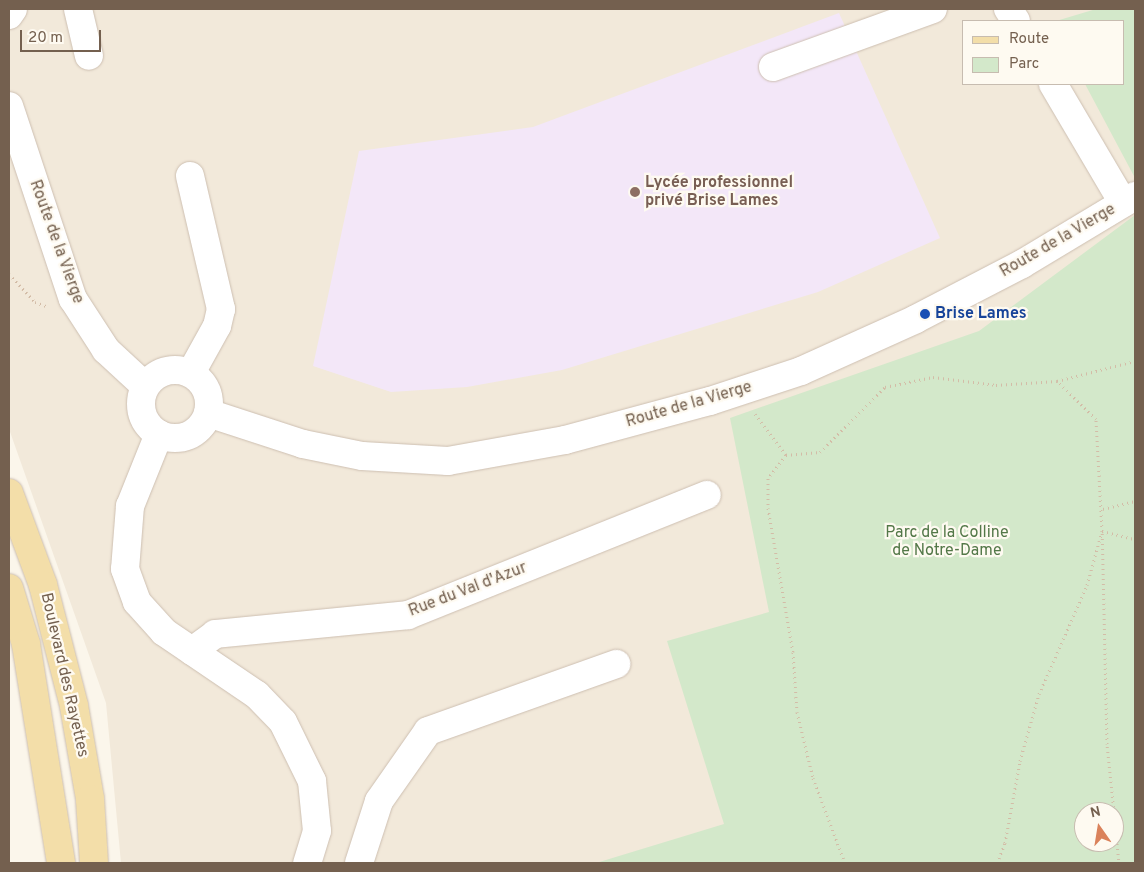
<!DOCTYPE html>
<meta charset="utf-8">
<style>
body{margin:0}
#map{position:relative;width:1144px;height:872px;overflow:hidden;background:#fbf6eb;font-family:Overpass,sans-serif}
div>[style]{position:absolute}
.residential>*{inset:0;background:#f2e9da}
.education>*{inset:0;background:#f3e7f8}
.green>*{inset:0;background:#d3e8ca}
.path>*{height:3px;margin-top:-1.5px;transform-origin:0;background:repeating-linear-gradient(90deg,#d3bca7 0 1px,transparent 0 5px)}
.roads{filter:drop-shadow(0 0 1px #cdbfb1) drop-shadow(0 0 1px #cdbfb1)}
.minor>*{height:28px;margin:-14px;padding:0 14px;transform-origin:14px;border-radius:14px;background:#fff}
.minor>.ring{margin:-14px;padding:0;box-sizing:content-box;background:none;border:28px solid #fff;border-radius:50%}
.major>*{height:28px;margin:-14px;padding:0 14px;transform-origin:14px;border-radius:14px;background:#f3dea9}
.dots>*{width:14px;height:14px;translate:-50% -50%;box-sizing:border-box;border:2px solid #fefaf1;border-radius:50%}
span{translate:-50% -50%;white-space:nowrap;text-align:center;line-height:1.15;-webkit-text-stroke:4.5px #fefaf1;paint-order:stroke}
.education-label{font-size:16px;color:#785e54;font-weight:700}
.left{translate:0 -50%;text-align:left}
.street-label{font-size:16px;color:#74604f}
.transit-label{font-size:16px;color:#164399;font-weight:700}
.park-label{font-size:16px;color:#537848}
.frame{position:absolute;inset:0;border:10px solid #74604f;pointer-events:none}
.legend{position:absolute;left:962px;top:20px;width:162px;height:65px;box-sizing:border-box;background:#fefaf1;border:1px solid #c7bcb0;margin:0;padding:6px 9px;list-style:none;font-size:15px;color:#74604f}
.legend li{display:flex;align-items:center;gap:10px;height:25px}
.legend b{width:25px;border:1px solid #c7bcb0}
.north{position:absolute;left:1074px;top:802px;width:50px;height:50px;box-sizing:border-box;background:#fefaf1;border:1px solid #c7bcb0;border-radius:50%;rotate:347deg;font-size:14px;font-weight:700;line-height:20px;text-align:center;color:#74604f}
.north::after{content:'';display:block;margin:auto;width:18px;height:22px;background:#da825b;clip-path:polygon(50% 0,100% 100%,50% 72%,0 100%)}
.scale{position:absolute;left:20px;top:30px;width:81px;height:22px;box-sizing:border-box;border:2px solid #74604f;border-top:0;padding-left:6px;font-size:15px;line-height:18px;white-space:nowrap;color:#74604f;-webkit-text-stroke:4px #fefaf1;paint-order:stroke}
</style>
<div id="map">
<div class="residential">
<i style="clip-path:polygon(evenodd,9px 9px,1135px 9px,1135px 863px,121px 863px,106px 703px,9px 429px,9px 9px,963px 21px,1123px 21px,1123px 84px,963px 84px,963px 21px,9px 9px,1084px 812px,1114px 812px,1114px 842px,1084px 842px,1084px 812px)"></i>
</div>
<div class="education">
<i style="clip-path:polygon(839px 13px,940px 238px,818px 292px,562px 370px,467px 387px,391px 392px,313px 366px,359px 151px,533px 127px)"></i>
</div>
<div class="green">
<i style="clip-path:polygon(1096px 9px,1135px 9px,1135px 178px,1085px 84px,1123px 84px,1123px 21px,1056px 21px)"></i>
<i style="clip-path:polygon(evenodd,1135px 215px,1135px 863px,596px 863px,724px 824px,667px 641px,769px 612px,730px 418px,979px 331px,1135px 215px,1084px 812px,1114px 812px,1114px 842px,1084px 842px,1084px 812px)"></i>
</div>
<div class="path">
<i style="left:9px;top:274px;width:38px;rotate:47deg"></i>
<i style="left:35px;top:302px;width:12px;rotate:20deg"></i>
<i style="left:755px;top:414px;width:51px;rotate:52.9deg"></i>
<i style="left:786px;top:455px;width:34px;rotate:-5deg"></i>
<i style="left:820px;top:452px;width:92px;rotate:-45deg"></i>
<i style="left:885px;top:387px;width:49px;rotate:-11.8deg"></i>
<i style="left:933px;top:377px;width:64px;rotate:7.2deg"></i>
<i style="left:996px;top:385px;width:61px;rotate:-3.8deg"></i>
<i style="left:1057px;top:381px;width:81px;rotate:-14.4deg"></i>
<i style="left:786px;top:455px;width:29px;rotate:128deg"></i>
<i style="left:768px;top:478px;width:30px;rotate:90deg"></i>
<i style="left:768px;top:508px;width:146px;rotate:80.2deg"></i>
<i style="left:793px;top:652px;width:60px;rotate:86.2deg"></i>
<i style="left:797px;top:712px;width:68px;rotate:76.4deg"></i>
<i style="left:813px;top:778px;width:91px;rotate:69.4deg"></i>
<i style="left:1103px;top:509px;width:33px;rotate:-14deg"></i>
<i style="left:1114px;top:812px;width:68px;rotate:-95.9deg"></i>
<i style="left:1107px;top:744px;width:213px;rotate:-91.3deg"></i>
<i style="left:1102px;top:531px;width:34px;rotate:14deg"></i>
<i style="left:1114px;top:814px;width:49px;rotate:84.2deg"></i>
<i style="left:997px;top:863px;width:22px;rotate:-68deg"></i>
<i style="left:1005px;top:843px;width:83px;rotate:-79.6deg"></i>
<i style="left:1020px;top:761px;width:70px;rotate:-74.2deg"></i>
<i style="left:1039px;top:694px;width:119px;rotate:-66.2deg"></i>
<i style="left:1087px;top:585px;width:56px;rotate:-74.5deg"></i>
<i style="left:1102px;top:531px;width:112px;rotate:-93.1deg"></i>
<i style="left:1096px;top:419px;width:54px;rotate:-135.7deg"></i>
</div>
<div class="roads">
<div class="minor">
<i style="left:78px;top:9px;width:48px;rotate:76.8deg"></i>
<i style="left:1008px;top:9px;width:14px;rotate:56deg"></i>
<i style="left:9px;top:15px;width:7px;rotate:-56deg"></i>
<i style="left:773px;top:67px;width:170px;rotate:-19.9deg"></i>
<i style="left:1053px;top:84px;width:138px;rotate:59.5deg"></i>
<i style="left:9px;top:106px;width:203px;rotate:71.7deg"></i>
<i style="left:73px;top:299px;width:61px;rotate:57.1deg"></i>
<i style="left:106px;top:350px;width:53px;rotate:42.7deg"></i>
<i style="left:190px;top:176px;width:137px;rotate:76.9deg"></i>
<i style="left:221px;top:309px;width:17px;rotate:103deg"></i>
<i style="left:217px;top:326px;width:54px;rotate:119deg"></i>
<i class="ring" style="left:141px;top:370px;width:40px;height:40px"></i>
<i style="left:208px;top:413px;width:100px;rotate:18.1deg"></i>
<i style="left:303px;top:444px;width:60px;rotate:11.5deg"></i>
<i style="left:362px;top:456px;width:86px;rotate:3.3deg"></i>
<i style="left:448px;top:461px;width:119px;rotate:-10.2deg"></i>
<i style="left:565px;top:440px;width:150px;rotate:-15.1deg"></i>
<i style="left:710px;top:401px;width:96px;rotate:-18.2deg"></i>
<i style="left:801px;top:371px;width:126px;rotate:-24.3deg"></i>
<i style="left:916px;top:319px;width:119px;rotate:-27.4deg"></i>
<i style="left:1022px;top:264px;width:132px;rotate:-31deg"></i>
<i style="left:159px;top:434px;width:78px;rotate:111.9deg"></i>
<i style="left:130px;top:506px;width:63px;rotate:94.5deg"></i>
<i style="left:125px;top:569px;width:35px;rotate:70deg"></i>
<i style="left:137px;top:602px;width:40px;rotate:48deg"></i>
<i style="left:164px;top:632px;width:112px;rotate:34.1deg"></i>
<i style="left:257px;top:695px;width:37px;rotate:46deg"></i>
<i style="left:283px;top:722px;width:66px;rotate:63.8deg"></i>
<i style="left:312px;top:781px;width:50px;rotate:84.3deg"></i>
<i style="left:317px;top:831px;width:34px;rotate:107deg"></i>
<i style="left:192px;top:651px;width:29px;rotate:-36deg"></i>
<i style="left:215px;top:634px;width:194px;rotate:-5.6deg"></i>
<i style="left:408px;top:615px;width:322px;rotate:-21.9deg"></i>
<i style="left:359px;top:863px;width:65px;rotate:-72.1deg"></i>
<i style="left:379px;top:801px;width:85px;rotate:-55deg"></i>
<i style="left:428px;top:731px;width:200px;rotate:-19.6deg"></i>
</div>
<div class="major">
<i style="left:9px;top:493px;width:98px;rotate:69.7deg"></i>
<i style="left:43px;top:585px;width:125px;rotate:75.6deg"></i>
<i style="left:74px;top:706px;width:94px;rotate:80.2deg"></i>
<i style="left:90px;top:799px;width:64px;rotate:86.4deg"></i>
<i style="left:9px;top:588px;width:59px;rotate:73.1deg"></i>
<i style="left:26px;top:644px;width:222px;rotate:80.9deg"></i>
</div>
</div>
<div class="dots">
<i style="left:635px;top:192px;background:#8d6e63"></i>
<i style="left:925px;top:314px;background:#1a4fb4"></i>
</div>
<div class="education-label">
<span class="left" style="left:645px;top:192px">Lycée professionnel<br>privé Brise Lames</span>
</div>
<div class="street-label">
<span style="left:1058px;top:241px;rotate:-30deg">Route de la Vierge</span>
<span style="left:56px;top:242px;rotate:70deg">Route de la Vierge</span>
<span style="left:689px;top:405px;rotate:-16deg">Route de la Vierge</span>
<span style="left:468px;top:590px;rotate:-21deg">Rue du Val d'Azur</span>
<span style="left:64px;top:675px;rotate:77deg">Boulevard des Rayettes</span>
</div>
<div class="transit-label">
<span class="left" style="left:935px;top:314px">Brise Lames</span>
</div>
<div class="park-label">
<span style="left:947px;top:542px">Parc de la Colline<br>de Notre-Dame</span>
</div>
<div class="frame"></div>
<ul class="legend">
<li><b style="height:6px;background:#f3dea9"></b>Route</li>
<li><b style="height:14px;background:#d3e8ca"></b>Parc</li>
</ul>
<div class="north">N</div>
<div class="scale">20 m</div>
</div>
